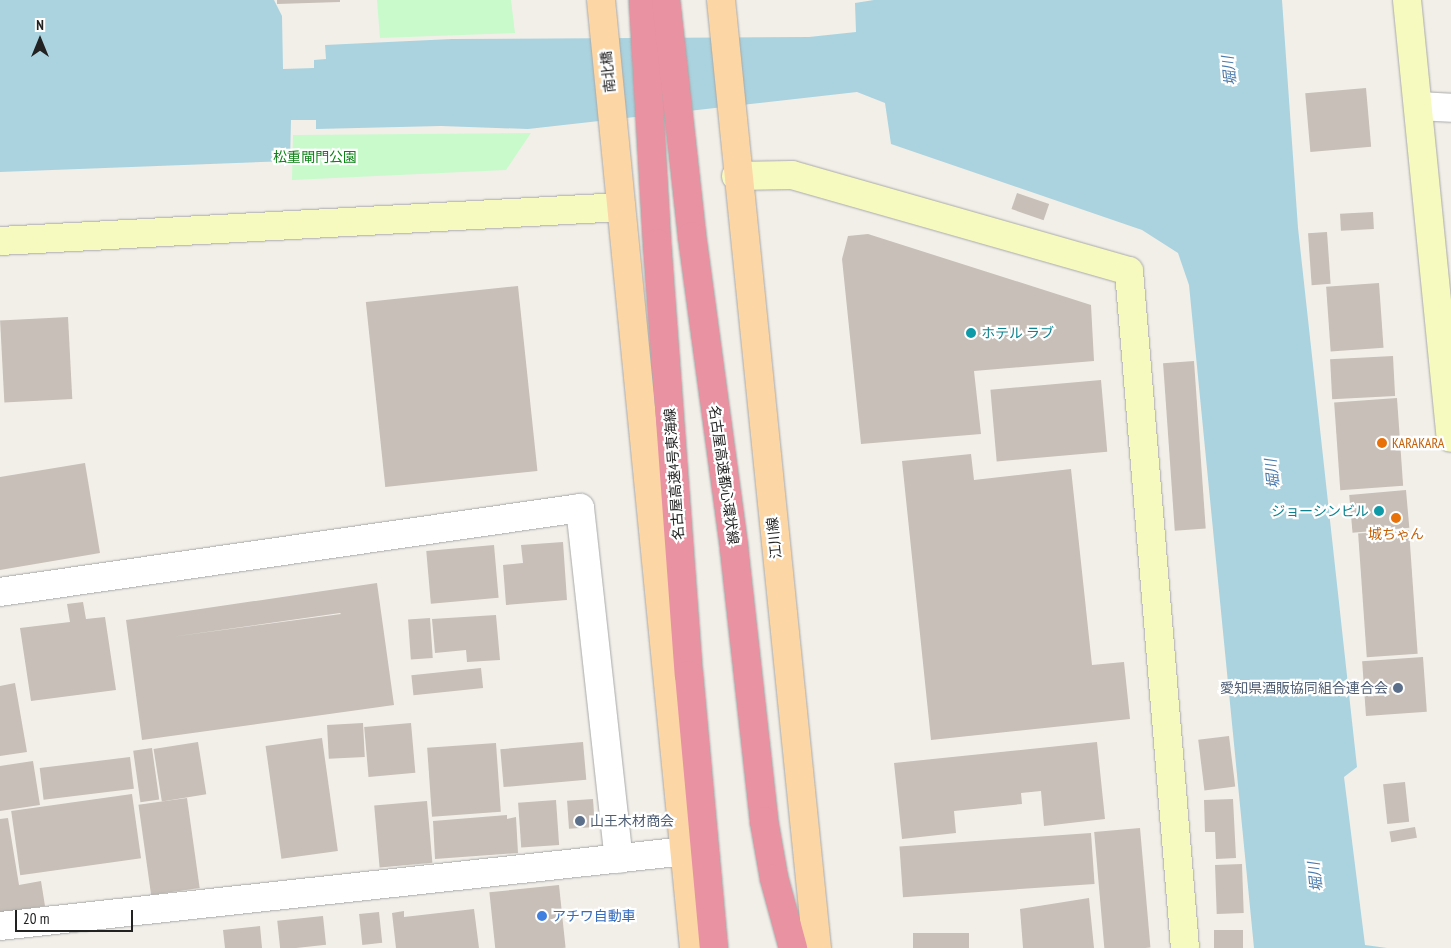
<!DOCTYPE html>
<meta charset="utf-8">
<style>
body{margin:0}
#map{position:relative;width:1451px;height:948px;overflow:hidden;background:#f2efe9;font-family:"PT Sans Narrow","Noto Sans JP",sans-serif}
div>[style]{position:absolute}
.park>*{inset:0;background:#c8facc}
.water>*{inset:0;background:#aad3df}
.building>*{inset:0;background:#c7bfb8;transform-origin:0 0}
.roads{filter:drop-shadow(0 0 1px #a9a9a9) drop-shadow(0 0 1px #a9a9a9)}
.street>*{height:28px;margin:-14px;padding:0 14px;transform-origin:14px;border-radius:14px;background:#fff}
.secondary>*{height:28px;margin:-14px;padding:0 14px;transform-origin:14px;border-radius:14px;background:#f7fabf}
.primary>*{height:28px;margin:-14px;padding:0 14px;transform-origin:14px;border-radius:14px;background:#fcd6a4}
.highway>*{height:28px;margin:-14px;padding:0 14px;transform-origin:14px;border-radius:14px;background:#e892a2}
.dots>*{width:14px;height:14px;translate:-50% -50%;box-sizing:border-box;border:2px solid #fff;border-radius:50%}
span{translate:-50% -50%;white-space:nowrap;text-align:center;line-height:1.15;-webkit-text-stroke:4.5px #fff;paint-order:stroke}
.street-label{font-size:14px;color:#222}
.park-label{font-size:14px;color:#0c8416}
.culture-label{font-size:14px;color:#0d838f}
.left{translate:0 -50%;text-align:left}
.right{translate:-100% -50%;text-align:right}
.food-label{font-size:14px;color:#c56008}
.service-label{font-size:14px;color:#4e5e75}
.shop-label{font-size:14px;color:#366cbe}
.water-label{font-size:15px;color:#4a7aab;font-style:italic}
.north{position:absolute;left:15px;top:15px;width:50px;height:50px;-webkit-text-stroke:4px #fff;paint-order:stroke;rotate:0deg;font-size:14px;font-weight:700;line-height:20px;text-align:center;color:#222}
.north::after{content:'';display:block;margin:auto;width:18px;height:22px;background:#222;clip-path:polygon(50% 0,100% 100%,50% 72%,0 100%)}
.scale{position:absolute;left:15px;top:910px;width:118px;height:22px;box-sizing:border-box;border:2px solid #222;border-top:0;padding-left:6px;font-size:15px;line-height:18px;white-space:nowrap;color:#222;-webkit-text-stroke:4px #fff;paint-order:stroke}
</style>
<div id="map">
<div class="park">
<i style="clip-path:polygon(377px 0,511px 0,515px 33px,380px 38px)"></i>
<i style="clip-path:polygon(531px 133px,506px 170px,292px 180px,293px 135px)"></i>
</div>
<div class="water">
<i style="clip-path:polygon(0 0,274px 0,282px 16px,283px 69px,314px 68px,314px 60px,326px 59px,325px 45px,452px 39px,809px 37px,856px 32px,855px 3px,874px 0,1282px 0,1298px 228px,1357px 767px,1344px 777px,1365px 945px,1387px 948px,1254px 948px,1189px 285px,1178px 253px,1142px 230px,891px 144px,885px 103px,857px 92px,528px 129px,441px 126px,316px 129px,316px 120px,291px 120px,290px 161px,0 172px)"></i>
</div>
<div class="building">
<i style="clip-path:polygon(277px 0,340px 0,340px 2px,277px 4px)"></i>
<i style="left:1366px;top:88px;width:59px;height:61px;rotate:85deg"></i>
<i style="left:1017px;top:193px;width:34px;height:17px;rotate:19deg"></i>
<i style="left:1373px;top:212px;width:17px;height:33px;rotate:87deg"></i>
<i style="left:1327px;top:232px;width:52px;height:19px;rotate:86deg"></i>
<i style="clip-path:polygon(868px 234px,1091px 305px,1094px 361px,974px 371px,981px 434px,861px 444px,842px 259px,848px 236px)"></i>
<i style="left:1379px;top:283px;width:65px;height:53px;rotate:86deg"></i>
<i style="left:518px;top:286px;width:186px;height:153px;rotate:84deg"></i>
<i style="left:68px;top:317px;width:82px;height:68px;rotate:87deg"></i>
<i style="left:1393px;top:356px;width:40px;height:63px;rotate:87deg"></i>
<i style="left:1194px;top:361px;width:168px;height:31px;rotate:86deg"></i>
<i style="left:1101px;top:380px;width:72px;height:111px;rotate:85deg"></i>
<i style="left:1397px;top:398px;width:88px;height:63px;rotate:86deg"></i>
<i style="clip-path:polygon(971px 454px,974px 480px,1071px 469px,1092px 665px,1124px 662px,1130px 719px,931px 740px,902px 461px)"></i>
<i style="clip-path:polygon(85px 463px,100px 553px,0 570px,0 477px)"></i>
<i style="left:1406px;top:490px;width:38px;height:57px;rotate:85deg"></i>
<i style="left:1409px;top:530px;width:124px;height:51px;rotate:86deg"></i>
<i style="clip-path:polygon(563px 542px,567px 600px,506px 605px,503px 565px,523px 563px,521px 545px)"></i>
<i style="left:494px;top:545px;width:53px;height:68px;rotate:85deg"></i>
<i style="clip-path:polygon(evenodd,377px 583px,394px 705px,142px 740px,126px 620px,377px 583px,340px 613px,341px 614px,171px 637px,340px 613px)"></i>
<i style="clip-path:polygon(83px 602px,86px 619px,105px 617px,116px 690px,31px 701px,20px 628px,70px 622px,67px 604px)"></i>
<i style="clip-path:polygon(496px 615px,500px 660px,467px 662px,466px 650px,435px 653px,432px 619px)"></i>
<i style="left:430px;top:618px;width:40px;height:22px;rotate:86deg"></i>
<i style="left:1423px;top:657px;width:55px;height:61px;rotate:86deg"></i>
<i style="left:481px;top:668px;width:20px;height:70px;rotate:84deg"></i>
<i style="clip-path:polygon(15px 683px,27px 752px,0 756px,0 686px)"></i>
<i style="left:363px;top:723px;width:34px;height:36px;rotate:87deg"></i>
<i style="left:411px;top:723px;width:50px;height:47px;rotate:85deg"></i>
<i style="left:1229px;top:736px;width:51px;height:31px;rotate:83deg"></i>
<i style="left:322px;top:738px;width:114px;height:57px;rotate:82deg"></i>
<i style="left:198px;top:742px;width:53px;height:45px;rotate:81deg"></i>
<i style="left:583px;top:742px;width:38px;height:83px;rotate:85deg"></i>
<i style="clip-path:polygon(1097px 742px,1105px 819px,1044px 826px,1041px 791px,1021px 793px,1022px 804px,954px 811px,956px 833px,902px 839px,894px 763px)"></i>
<i style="left:496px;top:743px;width:69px;height:69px;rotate:86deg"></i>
<i style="left:152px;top:748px;width:52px;height:19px;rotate:82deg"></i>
<i style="left:130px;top:757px;width:32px;height:91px;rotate:83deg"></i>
<i style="clip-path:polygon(33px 761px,40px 805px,0 811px,0 766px)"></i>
<i style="left:1405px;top:782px;width:40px;height:22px;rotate:84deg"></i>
<i style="left:132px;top:794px;width:65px;height:122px;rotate:82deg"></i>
<i style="left:187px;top:798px;width:91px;height:49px;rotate:82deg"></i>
<i style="left:593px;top:799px;width:28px;height:26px;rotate:86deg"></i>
<i style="clip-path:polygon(1233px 799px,1236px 858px,1216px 859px,1215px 832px,1205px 832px,1204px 800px)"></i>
<i style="left:556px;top:800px;width:45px;height:38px;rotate:86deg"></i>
<i style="left:427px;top:801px;width:62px;height:53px;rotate:85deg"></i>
<i style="clip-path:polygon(507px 815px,507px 819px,516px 817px,518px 853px,435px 859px,433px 821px)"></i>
<i style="clip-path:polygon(8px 818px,19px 885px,41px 881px,45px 906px,0 913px,0 819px)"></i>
<i style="left:1415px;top:827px;width:11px;height:26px;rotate:80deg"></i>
<i style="left:1140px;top:828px;width:120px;height:46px;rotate:85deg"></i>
<i style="left:1091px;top:833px;width:51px;height:192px;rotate:86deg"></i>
<i style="left:1242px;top:864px;width:49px;height:27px;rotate:88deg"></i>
<i style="left:559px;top:885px;width:63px;height:70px;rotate:84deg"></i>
<i style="clip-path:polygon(1089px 898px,1094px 948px,1023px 948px,1020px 909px)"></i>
<i style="clip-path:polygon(474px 909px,479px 948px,396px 948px,392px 913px,404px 911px,404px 917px)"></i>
<i style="left:379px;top:912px;width:31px;height:20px;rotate:84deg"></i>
<i style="left:323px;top:916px;width:29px;height:46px;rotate:84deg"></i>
<i style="clip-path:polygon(260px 926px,262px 948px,225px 948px,223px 930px)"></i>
<i style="left:1243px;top:930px;width:18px;height:29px;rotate:90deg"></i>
<i style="left:913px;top:933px;width:56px;height:15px"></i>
</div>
<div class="roads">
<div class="street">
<i style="left:1418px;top:106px;width:33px;rotate:3deg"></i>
<i style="left:0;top:592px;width:586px;rotate:-8.24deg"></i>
<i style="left:580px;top:508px;width:353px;rotate:83.7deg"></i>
<i style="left:0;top:926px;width:690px;rotate:-6.24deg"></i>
</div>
<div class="secondary">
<i style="left:1407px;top:0;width:440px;rotate:84.3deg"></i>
<i style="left:736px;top:176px;width:56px;rotate:-1deg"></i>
<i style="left:792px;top:175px;width:350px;rotate:15.9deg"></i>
<i style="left:1129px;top:271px;width:679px;rotate:85.27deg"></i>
<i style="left:0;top:241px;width:622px;rotate:-3.13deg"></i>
</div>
<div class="primary">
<i style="left:601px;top:0;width:953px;rotate:84.4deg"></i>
<i style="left:721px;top:0;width:953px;rotate:84.22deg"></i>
</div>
<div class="highway">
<i style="left:643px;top:0;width:243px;rotate:86.7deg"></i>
<i style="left:657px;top:243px;width:433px;rotate:85.8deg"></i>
<i style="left:689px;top:675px;width:274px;rotate:84.8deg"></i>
<i style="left:666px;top:0;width:237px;rotate:83.7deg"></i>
<i style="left:692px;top:236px;width:315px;rotate:82.3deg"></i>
<i style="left:734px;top:548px;width:275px;rotate:83.7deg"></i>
<i style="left:764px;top:821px;width:58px;rotate:80deg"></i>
<i style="left:774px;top:878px;width:73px;rotate:74.8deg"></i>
</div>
</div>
<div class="dots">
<i style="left:971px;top:333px;background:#0f9aa8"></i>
<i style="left:1382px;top:443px;background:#e8710a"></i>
<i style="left:1379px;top:511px;background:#0f9aa8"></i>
<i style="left:1396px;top:518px;background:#e8710a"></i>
<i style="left:1398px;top:688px;background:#5c6f8a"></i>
<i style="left:580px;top:821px;background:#5c6f8a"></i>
<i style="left:542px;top:916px;background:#3f7fe0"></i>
</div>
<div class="street-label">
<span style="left:608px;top:72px;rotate:-96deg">南北橋</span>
<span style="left:674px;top:474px;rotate:-94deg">名古屋高速4号東海線</span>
<span style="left:724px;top:475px;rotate:82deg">名古屋高速都心環状線</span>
<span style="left:774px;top:538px;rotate:-96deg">江川線</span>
</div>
<div class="park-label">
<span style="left:315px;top:157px">松重閘門公園</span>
</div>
<div class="culture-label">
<span class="left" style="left:981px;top:333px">ホテル ラブ</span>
<span class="right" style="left:1369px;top:511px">ジョーシンビル</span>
</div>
<div class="food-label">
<span class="left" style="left:1392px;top:443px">KARAKARA</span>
<span style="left:1396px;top:534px">城ちゃん</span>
</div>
<div class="service-label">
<span class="right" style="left:1388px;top:688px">愛知県酒販協同組合連合会</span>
<span class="left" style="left:590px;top:821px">山王木材商会</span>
</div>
<div class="shop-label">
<span class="left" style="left:552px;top:916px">アチワ自動車</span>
</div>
<div class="water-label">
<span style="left:1229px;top:71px;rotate:-96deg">堀川</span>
<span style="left:1272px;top:474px;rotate:-96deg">堀川</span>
<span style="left:1315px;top:877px;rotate:-96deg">堀川</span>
</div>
<div class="north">N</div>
<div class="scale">20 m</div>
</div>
